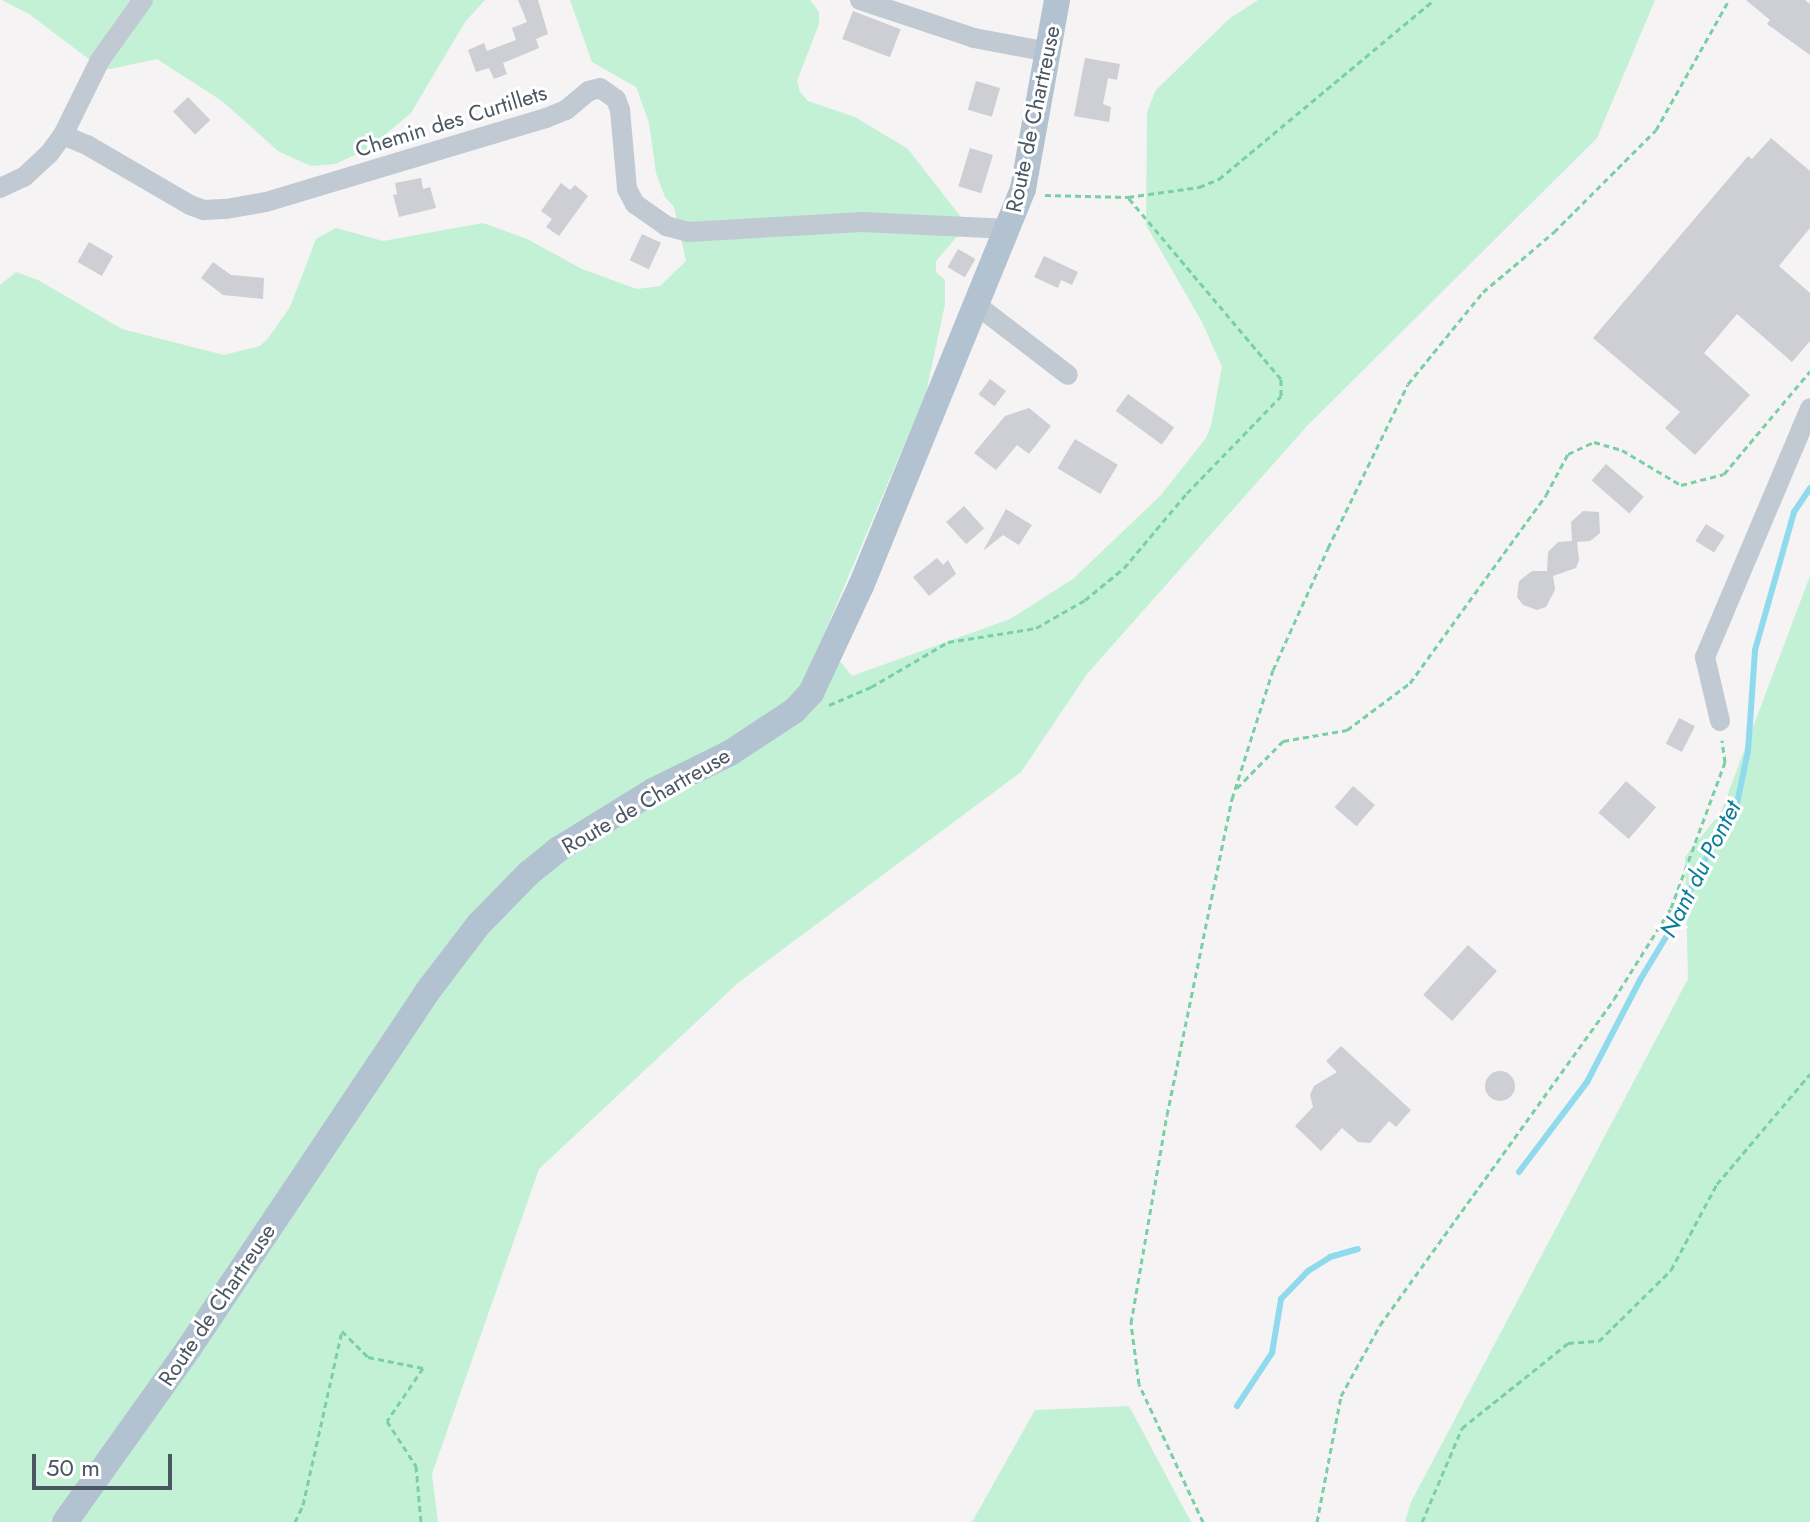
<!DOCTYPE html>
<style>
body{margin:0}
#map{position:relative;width:1810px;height:1522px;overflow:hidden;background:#f5f3f3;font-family:Jost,sans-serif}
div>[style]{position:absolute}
.green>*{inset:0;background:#c3f1d5}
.stream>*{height:6px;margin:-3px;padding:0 3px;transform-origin:3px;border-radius:3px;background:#90daee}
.building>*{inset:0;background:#cdcfd5;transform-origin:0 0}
.round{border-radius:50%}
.path>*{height:3px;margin-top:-1.5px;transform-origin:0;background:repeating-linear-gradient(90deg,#7ad0a6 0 6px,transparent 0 10px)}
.minor>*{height:20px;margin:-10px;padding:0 10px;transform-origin:10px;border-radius:10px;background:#c1cad2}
.major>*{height:26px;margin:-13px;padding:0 13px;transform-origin:13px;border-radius:13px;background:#b3c2d1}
span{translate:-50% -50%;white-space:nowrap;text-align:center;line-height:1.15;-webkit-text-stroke:6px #fff;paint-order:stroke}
.street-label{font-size:22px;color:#4a5661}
.water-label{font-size:24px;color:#0c7c9b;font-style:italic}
.scale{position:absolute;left:32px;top:1454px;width:140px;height:36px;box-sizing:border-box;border:4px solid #4a5661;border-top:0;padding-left:10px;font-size:24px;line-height:28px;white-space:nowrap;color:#4a5661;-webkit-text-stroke:6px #fff;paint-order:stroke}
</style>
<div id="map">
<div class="green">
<i style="clip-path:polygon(2px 0,485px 0,465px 22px,411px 113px,368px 149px,335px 164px,311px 166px,278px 151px,222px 101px,157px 59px,110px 69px,98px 66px,29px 14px)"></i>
<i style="clip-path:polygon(570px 0,810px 0,819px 12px,819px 24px,797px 81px,800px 92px,808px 101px,855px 117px,908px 149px,967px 225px,936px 261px,936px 272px,945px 280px,945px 304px,926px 393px,822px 639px,852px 676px,1010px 619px,1073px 579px,1161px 495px,1206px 438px,1211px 426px,1222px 367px,1202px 322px,1146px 225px,1147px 112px,1156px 90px,1229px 19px,1258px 0,1655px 0,1597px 138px,1307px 426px,1087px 674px,1021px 772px,739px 982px,539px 1169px,432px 1474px,438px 1522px,0 1522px,0 285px,16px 272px,38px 280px,122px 329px,224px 355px,260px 346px,269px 337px,290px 307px,316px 239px,336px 228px,383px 241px,483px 223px,527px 239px,582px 269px,637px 289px,660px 286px,686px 261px,674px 207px,665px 197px,656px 173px,649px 123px,636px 87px,592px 62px)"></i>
<i style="clip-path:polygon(1810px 576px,1810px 1522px,1405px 1522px,1411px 1502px,1688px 979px,1685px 857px,1721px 812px)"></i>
<i style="clip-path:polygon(1129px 1406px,1191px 1522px,972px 1522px,1035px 1410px)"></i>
</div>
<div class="stream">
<i style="left:1519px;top:1172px;width:113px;rotate:-52.9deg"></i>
<i style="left:1587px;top:1082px;width:115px;rotate:-62.5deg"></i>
<i style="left:1640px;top:980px;width:71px;rotate:-58.8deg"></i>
<i style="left:1677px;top:919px;width:62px;rotate:-65.1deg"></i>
<i style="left:1703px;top:863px;width:59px;rotate:-57.4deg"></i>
<i style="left:1735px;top:813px;width:63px;rotate:-78.2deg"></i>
<i style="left:1748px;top:751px;width:101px;rotate:-86deg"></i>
<i style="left:1755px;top:650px;width:143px;rotate:-74.2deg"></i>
<i style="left:1794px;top:512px;width:29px;rotate:-56deg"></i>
<i style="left:1237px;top:1406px;width:64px;rotate:-56.6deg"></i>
<i style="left:1272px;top:1353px;width:55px;rotate:-80.5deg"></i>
<i style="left:1281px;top:1299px;width:39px;rotate:-46deg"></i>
<i style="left:1308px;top:1271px;width:26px;rotate:-32deg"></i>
<i style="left:1330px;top:1257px;width:29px;rotate:-16deg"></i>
</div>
<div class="building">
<i style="clip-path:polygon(518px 0,538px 0,548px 34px,536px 39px,539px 48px,503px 63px,507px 74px,494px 79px,489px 68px,476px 72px,468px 50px,484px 43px,487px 51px,516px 40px,512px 28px,527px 22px)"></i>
<i style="clip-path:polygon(1746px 0,1805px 0,1810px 4px,1810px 55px,1767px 24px,1770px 20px)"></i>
<i style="left:853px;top:11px;width:51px;height:30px;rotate:21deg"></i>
<i style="clip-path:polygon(1085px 58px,1120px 64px,1117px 80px,1108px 78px,1103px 104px,1111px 107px,1109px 122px,1074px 116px)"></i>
<i style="left:976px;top:81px;width:25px;height:30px;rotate:16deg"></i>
<i style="left:188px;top:97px;width:32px;height:21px;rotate:46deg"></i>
<i style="clip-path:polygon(1771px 138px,1810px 171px,1810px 228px,1779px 266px,1810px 293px,1810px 341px,1792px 362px,1737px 314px,1704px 353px,1750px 395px,1695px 455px,1665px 428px,1680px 412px,1593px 338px,1748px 156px,1752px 159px)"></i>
<i style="left:970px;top:148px;width:24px;height:40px;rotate:17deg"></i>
<i style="clip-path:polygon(421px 178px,423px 189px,430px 187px,436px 208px,399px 217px,393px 195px,397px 194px,395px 183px)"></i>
<i style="clip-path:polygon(561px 183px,570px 190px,575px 185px,588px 196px,559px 236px,546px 227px,552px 219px,541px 211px)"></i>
<i style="left:642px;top:234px;width:21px;height:29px;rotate:25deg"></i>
<i style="left:89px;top:242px;width:28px;height:23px;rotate:30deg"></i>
<i style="left:958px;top:249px;width:20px;height:21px;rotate:30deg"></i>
<i style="clip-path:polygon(1044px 256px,1078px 272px,1072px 285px,1061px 280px,1058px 288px,1034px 277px)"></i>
<i style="clip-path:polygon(213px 262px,231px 275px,264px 278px,263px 299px,223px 295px,201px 278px)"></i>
<i style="left:990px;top:379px;width:20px;height:19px;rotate:37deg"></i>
<i style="left:1128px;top:394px;width:57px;height:21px;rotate:36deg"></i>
<i style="clip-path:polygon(1029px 408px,1051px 426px,1029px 454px,1017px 445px,996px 470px,974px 453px,1005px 416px)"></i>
<i style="left:1075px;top:439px;width:50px;height:34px;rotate:31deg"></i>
<i style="left:1606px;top:464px;width:50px;height:22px;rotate:41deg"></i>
<i style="left:964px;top:506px;width:30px;height:24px;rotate:48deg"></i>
<i style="clip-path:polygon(1006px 509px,1032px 525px,1019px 545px,1003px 535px,983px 551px)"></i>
<i style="clip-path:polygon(1583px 511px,1599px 512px,1600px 533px,1590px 541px,1577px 542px,1579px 560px,1576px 568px,1553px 576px,1555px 590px,1546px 607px,1537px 610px,1523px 605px,1517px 597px,1519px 581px,1532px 571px,1547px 571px,1548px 552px,1558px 542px,1572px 541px,1571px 522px)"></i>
<i style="left:1706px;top:524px;width:22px;height:20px;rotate:32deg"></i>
<i style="clip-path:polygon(937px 558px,943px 565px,948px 560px,956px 574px,929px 596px,913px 577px)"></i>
<i style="left:1679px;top:718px;width:18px;height:29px;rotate:27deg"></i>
<i style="left:1626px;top:781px;width:40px;height:42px;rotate:41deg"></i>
<i style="left:1353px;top:786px;width:29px;height:28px;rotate:41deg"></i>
<i style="left:1468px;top:945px;width:39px;height:67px;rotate:42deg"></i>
<i style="clip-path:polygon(1341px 1046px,1411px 1110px,1396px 1127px,1389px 1121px,1370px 1143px,1358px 1142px,1342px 1128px,1321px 1151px,1295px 1126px,1313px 1107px,1310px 1095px,1314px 1086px,1337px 1072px,1326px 1061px)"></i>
<i class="round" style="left:1485px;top:1071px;width:30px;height:30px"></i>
</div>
<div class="path">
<i style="left:1045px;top:195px;width:83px;rotate:1.4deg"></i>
<i style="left:1128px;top:197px;width:72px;rotate:-8deg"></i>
<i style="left:1199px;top:187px;width:22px;rotate:-22deg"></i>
<i style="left:1219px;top:179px;width:280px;rotate:-39.8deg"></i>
<i style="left:829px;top:705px;width:46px;rotate:-23.2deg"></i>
<i style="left:871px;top:687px;width:89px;rotate:-30.3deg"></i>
<i style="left:948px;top:642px;width:89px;rotate:-9deg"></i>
<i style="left:1036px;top:628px;width:56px;rotate:-29.7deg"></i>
<i style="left:1085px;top:600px;width:50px;rotate:-39.4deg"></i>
<i style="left:1124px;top:568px;width:98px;rotate:-50deg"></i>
<i style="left:1187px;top:493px;width:135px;rotate:-45.9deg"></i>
<i style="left:1281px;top:396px;width:17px;rotate:-90deg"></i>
<i style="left:1281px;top:379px;width:238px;rotate:-130.1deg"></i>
<i style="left:1237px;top:788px;width:66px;rotate:-45.6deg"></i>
<i style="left:1283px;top:741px;width:65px;rotate:-9.8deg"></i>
<i style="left:1347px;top:730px;width:79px;rotate:-36.7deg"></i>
<i style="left:1410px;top:683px;width:232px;rotate:-54.1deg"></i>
<i style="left:1546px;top:495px;width:47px;rotate:-61.8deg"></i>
<i style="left:1568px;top:454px;width:29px;rotate:-25deg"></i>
<i style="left:1594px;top:442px;width:29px;rotate:16deg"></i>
<i style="left:1622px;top:450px;width:69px;rotate:30.7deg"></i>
<i style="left:1681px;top:485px;width:44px;rotate:-14.3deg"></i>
<i style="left:1724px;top:474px;width:134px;rotate:-50.1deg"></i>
<i style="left:295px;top:1522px;width:19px;rotate:-65deg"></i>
<i style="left:303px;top:1505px;width:178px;rotate:-77.4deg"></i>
<i style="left:342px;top:1331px;width:37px;rotate:45deg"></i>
<i style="left:368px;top:1357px;width:56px;rotate:11.3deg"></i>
<i style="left:423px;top:1368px;width:64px;rotate:124.2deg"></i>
<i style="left:387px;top:1421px;width:54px;rotate:57.2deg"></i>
<i style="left:416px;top:1466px;width:56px;rotate:84.9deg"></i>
<i style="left:1203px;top:1522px;width:152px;rotate:-114.9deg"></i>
<i style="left:1139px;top:1384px;width:62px;rotate:-97.5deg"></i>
<i style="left:1131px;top:1323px;width:211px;rotate:-80.2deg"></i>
<i style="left:1167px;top:1115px;width:323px;rotate:-78.4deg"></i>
<i style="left:1232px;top:799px;width:135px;rotate:-72.4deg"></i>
<i style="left:1273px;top:670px;width:134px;rotate:-65.7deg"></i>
<i style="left:1328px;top:548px;width:182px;rotate:-64deg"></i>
<i style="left:1408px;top:384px;width:119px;rotate:-50.8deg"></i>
<i style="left:1483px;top:292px;width:93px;rotate:-40.2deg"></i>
<i style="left:1554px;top:232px;width:144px;rotate:-45deg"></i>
<i style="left:1656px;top:130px;width:149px;rotate:-60.7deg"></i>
<i style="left:1317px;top:1522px;width:128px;rotate:-79.2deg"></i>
<i style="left:1341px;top:1396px;width:81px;rotate:-61.2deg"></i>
<i style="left:1380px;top:1325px;width:401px;rotate:-54.3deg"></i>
<i style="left:1614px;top:999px;width:107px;rotate:-57.9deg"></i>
<i style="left:1671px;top:908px;width:156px;rotate:-69.7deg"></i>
<i style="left:1725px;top:762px;width:22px;rotate:-98deg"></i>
<i style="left:1422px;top:1522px;width:102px;rotate:-66.9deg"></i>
<i style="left:1462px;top:1428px;width:136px;rotate:-38.7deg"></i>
<i style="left:1568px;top:1343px;width:31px;rotate:-4deg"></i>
<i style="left:1599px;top:1341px;width:101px;rotate:-44.6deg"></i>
<i style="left:1671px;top:1270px;width:98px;rotate:-61.9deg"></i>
<i style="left:1717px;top:1184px;width:144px;rotate:-49.8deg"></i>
</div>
<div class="minor">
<i style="left:860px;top:0;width:120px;rotate:18.4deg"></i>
<i style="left:974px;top:38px;width:76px;rotate:10.6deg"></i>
<i style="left:63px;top:135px;width:26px;rotate:23deg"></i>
<i style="left:87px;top:145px;width:119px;rotate:30.2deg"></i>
<i style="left:190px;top:205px;width:15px;rotate:20deg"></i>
<i style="left:204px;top:210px;width:22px;rotate:-3deg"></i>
<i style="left:226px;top:209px;width:41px;rotate:-9.9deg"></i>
<i style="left:266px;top:202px;width:292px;rotate:-16.7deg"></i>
<i style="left:546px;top:118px;width:22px;rotate:-22deg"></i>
<i style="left:566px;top:110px;width:30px;rotate:-40deg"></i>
<i style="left:589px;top:91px;width:11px;rotate:-15deg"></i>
<i style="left:600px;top:88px;width:19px;rotate:35deg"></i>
<i style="left:616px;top:99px;width:12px;rotate:70deg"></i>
<i style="left:620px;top:110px;width:79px;rotate:84.9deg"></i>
<i style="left:627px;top:189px;width:17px;rotate:62deg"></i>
<i style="left:635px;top:204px;width:38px;rotate:35deg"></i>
<i style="left:666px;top:226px;width:23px;rotate:15deg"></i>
<i style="left:688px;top:232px;width:174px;rotate:-3.3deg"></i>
<i style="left:862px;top:222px;width:147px;rotate:2.7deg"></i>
<i style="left:0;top:188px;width:26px;rotate:-25deg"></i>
<i style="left:24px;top:177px;width:34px;rotate:-43deg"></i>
<i style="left:49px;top:154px;width:24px;rotate:-54deg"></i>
<i style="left:63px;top:135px;width:84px;rotate:-63.7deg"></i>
<i style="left:100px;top:60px;width:74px;rotate:-54.4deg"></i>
<i style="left:978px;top:306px;width:113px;rotate:37.5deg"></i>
<i style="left:1720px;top:721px;width:66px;rotate:-103.2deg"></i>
<i style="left:1705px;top:657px;width:270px;rotate:-67.1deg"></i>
</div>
<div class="major">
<i style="left:65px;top:1522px;width:214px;rotate:-54.5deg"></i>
<i style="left:189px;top:1348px;width:428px;rotate:-56.2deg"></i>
<i style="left:427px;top:992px;width:86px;rotate:-52.6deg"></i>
<i style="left:479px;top:924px;width:71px;rotate:-45.6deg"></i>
<i style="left:529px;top:873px;width:38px;rotate:-39deg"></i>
<i style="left:559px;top:849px;width:110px;rotate:-31.7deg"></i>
<i style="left:653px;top:791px;width:86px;rotate:-26.3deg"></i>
<i style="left:730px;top:753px;width:77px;rotate:-33.3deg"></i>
<i style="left:794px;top:711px;width:25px;rotate:-47deg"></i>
<i style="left:811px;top:693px;width:118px;rotate:-65deg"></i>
<i style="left:861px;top:586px;width:429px;rotate:-67.8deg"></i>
<i style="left:1023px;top:189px;width:192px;rotate:-79.8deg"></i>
</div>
<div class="street-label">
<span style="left:1033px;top:119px;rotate:-78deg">Route de Chartreuse</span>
<span style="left:451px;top:121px;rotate:-17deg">Chemin des Curtillets</span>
<span style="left:646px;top:801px;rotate:-30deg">Route de Chartreuse</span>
<span style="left:217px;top:1305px;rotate:-56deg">Route de Chartreuse</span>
</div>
<div class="water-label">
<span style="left:1700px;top:869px;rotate:-63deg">Nant du Pontet</span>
</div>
<div class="scale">50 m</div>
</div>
